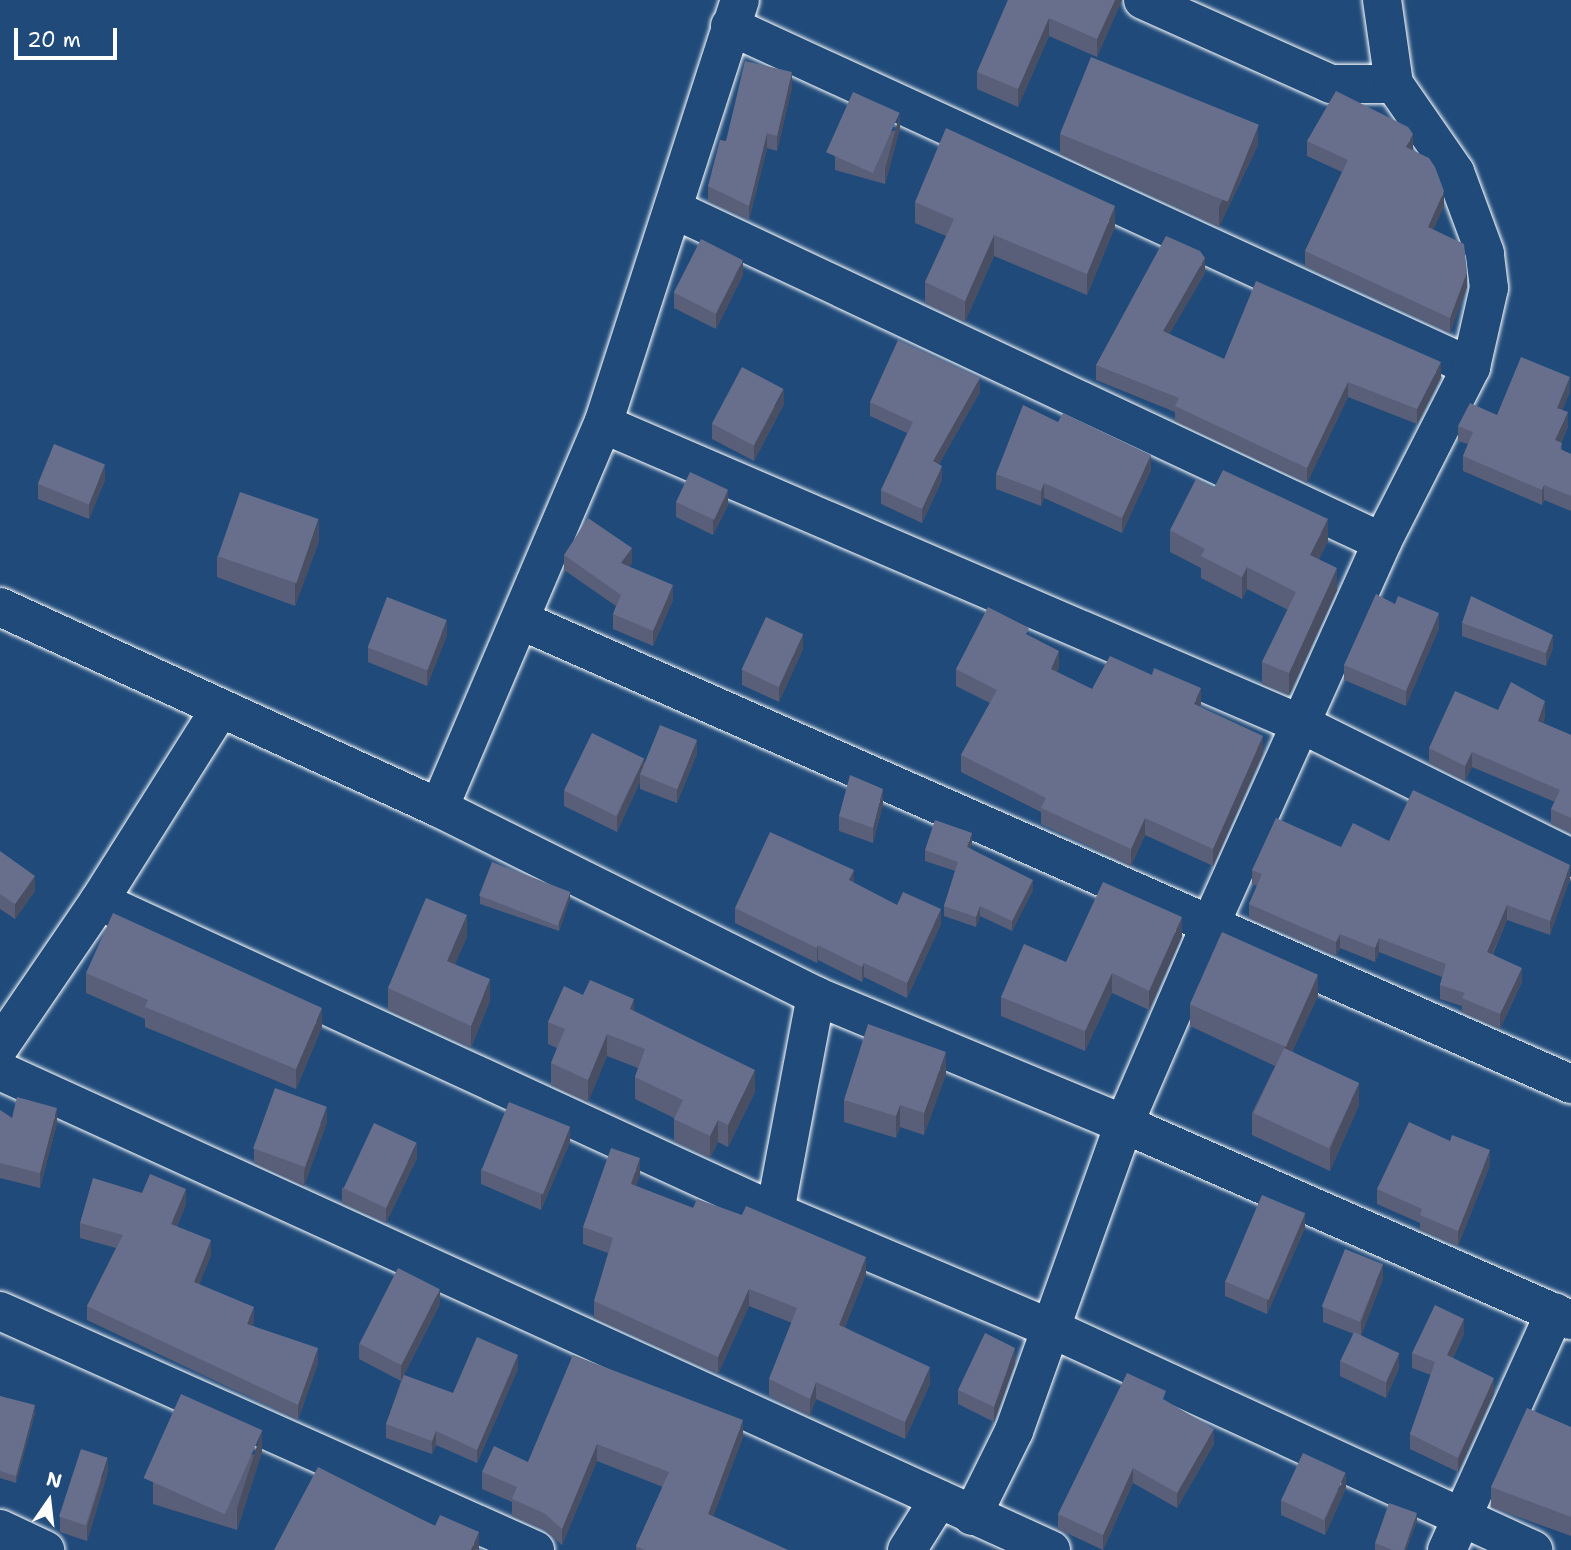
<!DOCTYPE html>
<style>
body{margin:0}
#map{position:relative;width:1571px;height:1550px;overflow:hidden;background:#1f4a7a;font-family:"Shantell Sans",sans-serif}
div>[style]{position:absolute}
.roads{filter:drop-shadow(0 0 2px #fff) drop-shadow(0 0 2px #fff)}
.minor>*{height:38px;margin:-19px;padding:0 19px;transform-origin:19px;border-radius:19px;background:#1f4a7a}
.wall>*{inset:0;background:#595f78}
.shaded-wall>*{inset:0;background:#494e62}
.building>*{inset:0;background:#686f8c;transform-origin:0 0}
span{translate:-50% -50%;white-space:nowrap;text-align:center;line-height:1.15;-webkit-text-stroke:5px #1f4a7a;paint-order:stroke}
.north{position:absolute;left:14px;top:1466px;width:70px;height:70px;-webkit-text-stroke:5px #1f4a7a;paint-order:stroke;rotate:14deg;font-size:19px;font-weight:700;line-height:28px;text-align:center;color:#fff}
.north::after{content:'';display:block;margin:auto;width:24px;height:32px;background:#fff;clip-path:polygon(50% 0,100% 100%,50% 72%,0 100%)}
.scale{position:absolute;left:14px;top:28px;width:103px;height:32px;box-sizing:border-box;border:4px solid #fff;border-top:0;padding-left:9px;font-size:21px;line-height:24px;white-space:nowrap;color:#fff;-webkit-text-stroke:5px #1f4a7a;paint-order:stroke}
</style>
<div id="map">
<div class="roads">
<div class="minor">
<i style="left:1143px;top:0;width:206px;rotate:24.1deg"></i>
<i style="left:1331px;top:84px;width:63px"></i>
<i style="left:730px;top:26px;width:816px;rotate:24.71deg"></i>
<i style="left:673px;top:209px;width:783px;rotate:25.16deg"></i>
<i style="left:603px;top:424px;width:762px;rotate:23.27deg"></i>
<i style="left:1303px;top:725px;width:299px;rotate:26.4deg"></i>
<i style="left:0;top:607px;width:483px;rotate:24.6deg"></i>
<i style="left:439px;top:808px;width:421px;rotate:26.5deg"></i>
<i style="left:816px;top:996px;width:334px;rotate:22.6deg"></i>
<i style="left:1124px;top:1124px;width:488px;rotate:23.7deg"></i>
<i style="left:522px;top:621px;width:1147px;rotate:23.82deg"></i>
<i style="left:439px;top:808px;width:418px;rotate:-66.9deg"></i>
<i style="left:603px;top:424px;width:446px;rotate:-72.1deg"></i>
<i style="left:99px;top:901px;width:744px;rotate:24.71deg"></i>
<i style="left:775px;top:1212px;width:298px;rotate:22.9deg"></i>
<i style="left:1050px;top:1328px;width:532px;rotate:24.68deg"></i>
<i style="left:0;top:1046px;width:176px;rotate:-55.7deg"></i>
<i style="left:99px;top:901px;width:227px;rotate:-57.8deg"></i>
<i style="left:0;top:1071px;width:1155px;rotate:24.5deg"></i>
<i style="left:775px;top:1212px;width:220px;rotate:-79.3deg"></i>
<i style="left:0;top:1311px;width:586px;rotate:24.07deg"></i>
<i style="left:972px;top:1516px;width:95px;rotate:-63.7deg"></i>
<i style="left:1014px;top:1431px;width:326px;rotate:-70.3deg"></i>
<i style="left:1124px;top:1124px;width:219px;rotate:-66.6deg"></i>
<i style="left:1211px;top:923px;width:418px;rotate:-65.8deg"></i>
<i style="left:1382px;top:542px;width:196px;rotate:-63deg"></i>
<i style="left:1471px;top:367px;width:81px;rotate:-77.2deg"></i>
<i style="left:1489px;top:288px;width:35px;rotate:-97deg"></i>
<i style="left:1485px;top:253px;width:86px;rotate:-110.3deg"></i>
<i style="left:1455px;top:172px;width:107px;rotate:-124.7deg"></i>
<i style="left:1394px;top:84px;width:85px;rotate:-98.1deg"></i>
<i style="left:0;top:1529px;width:50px;rotate:25deg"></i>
<i style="left:907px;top:1550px;width:60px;rotate:-57.9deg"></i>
<i style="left:1447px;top:1550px;width:261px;rotate:-65.6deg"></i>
</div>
</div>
<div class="wall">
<i style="clip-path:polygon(1008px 0,1122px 0,1097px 57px,1049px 36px,1018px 107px,977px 89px,977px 72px)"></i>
<i style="clip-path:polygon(792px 87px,777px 151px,767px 148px,749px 220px,708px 201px,708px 186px,726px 141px)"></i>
<i style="clip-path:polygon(900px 128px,885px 184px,835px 170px,835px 155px)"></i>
<i style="clip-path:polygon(1060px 134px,1258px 145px,1219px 227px,1060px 154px)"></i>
<i style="clip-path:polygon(1307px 141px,1413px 149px,1444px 206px,1433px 230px,1467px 287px,1450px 333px,1305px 266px,1305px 251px,1342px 172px,1307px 156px)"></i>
<i style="clip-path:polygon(915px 202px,1115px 227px,1087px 295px,994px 256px,965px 322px,925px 303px,925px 282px,946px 236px,915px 223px)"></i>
<i style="clip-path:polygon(1205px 273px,1169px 334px,1224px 359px,1441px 377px,1417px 424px,1348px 397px,1307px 483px,1175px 421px,1175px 412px,1096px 380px,1096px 365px)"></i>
<i style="clip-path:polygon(743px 275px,716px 329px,674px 308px,674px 293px)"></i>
<i style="clip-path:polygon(980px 392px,939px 464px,942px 480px,922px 523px,881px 504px,881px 490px,907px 433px,870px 416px,870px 402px)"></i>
<i style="clip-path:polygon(1570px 392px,1562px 410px,1568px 427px,1561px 443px,1562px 450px,1571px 454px,1571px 511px,1544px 500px,1542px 505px,1463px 471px,1463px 456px,1468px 444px,1458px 441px,1458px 426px,1497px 415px)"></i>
<i style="clip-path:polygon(784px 404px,754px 461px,712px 439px,712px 424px)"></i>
<i style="clip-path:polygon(1151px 470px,1122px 533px,1044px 498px,1041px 506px,996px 489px,996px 474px)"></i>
<i style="clip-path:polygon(105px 480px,89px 519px,38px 499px,38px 484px)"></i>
<i style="clip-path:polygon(1214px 488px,1328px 541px,1319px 559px,1337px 590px,1289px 695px,1262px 684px,1262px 662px,1288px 610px,1247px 589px,1242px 599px,1201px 578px,1201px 568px,1170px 552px,1170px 530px)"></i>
<i style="clip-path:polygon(676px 502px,728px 505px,713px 535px,676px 517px)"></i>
<i style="clip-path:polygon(319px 541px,295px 606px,217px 577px,217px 556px)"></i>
<i style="clip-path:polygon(564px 555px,632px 563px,629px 567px,673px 600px,653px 646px,613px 629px,613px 614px,616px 606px,564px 570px)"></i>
<i style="clip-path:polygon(1395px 604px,1439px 628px,1406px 706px,1344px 680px,1344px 665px)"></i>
<i style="clip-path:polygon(1462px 623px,1553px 648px,1546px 666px,1462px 636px)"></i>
<i style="clip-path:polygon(447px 635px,427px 686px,368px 662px,368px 648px)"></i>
<i style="clip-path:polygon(1029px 636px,1059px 667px,1057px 672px,1092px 689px,1201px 705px,1200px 706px,1263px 753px,1213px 866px,1145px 835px,1131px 866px,1041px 824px,1041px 812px,961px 772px,961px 755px,990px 703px,956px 686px,956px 669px)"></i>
<i style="clip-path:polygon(803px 649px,779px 702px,742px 685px,742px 670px)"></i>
<i style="clip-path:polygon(1498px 710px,1545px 716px,1543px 723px,1571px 735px,1571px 833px,1551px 824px,1551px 809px,1555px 802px,1472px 767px,1465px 781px,1429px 763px,1429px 748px)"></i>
<i style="clip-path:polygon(697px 754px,677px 803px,640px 789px,640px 782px,617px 832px,564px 806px,564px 791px,644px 763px)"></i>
<i style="clip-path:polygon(883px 804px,873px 843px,839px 831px,839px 816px)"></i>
<i style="clip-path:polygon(1389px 841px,1570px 879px,1550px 935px,1507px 920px,1493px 954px,1522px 982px,1500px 1029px,1462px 1012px,1462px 1006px,1440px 999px,1440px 985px,1442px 977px,1379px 952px,1375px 962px,1340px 948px,1336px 956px,1249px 918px,1249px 904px,1257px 886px,1252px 884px,1252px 870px,1341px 847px)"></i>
<i style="clip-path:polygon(972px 843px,970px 848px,1033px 890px,1012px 931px,980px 916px,976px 927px,944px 916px,944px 906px,955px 871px,925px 861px,925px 850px)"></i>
<i style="clip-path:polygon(0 851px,35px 891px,15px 919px,0 909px)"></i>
<i style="clip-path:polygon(854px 883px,897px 905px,941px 924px,907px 998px,864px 977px,862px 982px,818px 960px,817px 963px,735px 923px,735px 908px)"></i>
<i style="clip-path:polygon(480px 896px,570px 899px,559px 931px,480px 904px)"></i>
<i style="clip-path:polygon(1182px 936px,1149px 1010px,1112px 993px,1085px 1051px,1001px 1016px,1001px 997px,1066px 962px)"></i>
<i style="clip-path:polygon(467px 937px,455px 964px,490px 1001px,471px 1048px,388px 1010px,388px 988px)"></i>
<i style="clip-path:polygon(86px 973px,322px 1027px,296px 1089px,145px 1027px,145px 1019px,86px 993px)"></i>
<i style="clip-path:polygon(583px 995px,634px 1011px,755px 1092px,728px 1147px,718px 1142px,710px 1158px,674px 1141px,674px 1118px,635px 1099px,635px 1077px,638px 1068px,607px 1056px,588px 1102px,551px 1085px,551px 1063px,557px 1048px,548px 1044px,548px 1022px)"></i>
<i style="clip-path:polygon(1318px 996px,1292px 1051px,1359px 1105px,1330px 1171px,1252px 1135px,1252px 1113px,1275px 1066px,1190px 1026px,1190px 1004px)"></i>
<i style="clip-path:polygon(946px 1074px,924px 1135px,900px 1127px,896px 1138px,844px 1122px,844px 1100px)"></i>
<i style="clip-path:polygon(0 1110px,12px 1118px,57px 1123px,40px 1188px,0 1178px)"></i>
<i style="clip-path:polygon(327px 1122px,304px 1186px,254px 1163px,254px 1148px)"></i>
<i style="clip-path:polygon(570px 1142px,541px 1210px,481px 1184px,481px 1169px)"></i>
<i style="clip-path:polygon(417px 1158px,386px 1223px,342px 1203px,342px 1188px)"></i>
<i style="clip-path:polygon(1490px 1165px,1458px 1246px,1420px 1230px,1420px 1223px,1377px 1204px,1377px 1189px)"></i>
<i style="clip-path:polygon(640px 1175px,636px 1186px,866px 1274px,845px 1327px,930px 1384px,905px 1439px,816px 1399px,810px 1416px,769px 1396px,769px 1379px,792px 1323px,749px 1306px,718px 1374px,594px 1318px,594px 1301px,608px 1253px,583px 1244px,583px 1227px)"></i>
<i style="clip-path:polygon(142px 1193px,186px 1204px,177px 1226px,211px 1255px,199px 1285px,254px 1322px,252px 1325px,318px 1363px,298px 1420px,87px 1320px,87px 1306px,116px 1248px,80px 1238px,80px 1223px)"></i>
<i style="clip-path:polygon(1305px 1228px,1267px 1314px,1225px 1296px,1225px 1281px)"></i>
<i style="clip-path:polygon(1383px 1279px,1361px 1335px,1399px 1368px,1386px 1398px,1340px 1376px,1340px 1361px,1354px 1334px,1323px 1322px,1323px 1307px)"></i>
<i style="clip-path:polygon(440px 1304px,404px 1375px,453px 1393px,518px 1369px,477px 1463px,436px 1445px,432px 1454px,386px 1438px,386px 1424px,401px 1381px,359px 1359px,359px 1344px)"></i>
<i style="clip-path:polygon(1464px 1334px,1453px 1358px,1494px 1393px,1458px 1472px,1410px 1449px,1410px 1434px,1431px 1375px,1412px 1368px,1412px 1353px)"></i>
<i style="clip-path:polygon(573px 1355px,743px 1437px,713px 1516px,788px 1550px,636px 1550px,636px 1546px,663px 1487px,597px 1461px,562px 1545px,544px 1530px,512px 1516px,512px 1502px,482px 1489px,482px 1472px,528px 1462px)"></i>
<i style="clip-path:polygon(1015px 1363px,994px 1422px,958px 1404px,958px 1390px)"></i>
<i style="clip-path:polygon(0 1396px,35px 1413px,16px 1483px,0 1478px)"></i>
<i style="clip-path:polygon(1166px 1401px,1214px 1444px,1177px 1508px,1133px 1483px,1103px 1550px,1058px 1529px,1058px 1514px)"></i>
<i style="clip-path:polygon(1571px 1427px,1571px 1536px,1491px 1507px,1491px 1487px)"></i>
<i style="clip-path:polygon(262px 1452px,237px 1530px,153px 1504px,153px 1482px)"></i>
<i style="clip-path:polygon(108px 1472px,87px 1541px,60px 1532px,60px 1517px)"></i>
<i style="clip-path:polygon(1346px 1488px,1325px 1535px,1281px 1515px,1281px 1500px)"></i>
<i style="clip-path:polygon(1417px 1521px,1406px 1550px,1375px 1550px,1375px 1543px)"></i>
</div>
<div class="shaded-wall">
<i style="clip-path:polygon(1115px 0,1122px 0,1097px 57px,1097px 39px)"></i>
<i style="clip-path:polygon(1049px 18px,1049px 36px,1018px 107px,1018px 89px)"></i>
<i style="clip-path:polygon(792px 72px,792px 87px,777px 151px,777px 136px)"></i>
<i style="clip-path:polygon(900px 113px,900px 128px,885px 184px,885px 169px)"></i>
<i style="clip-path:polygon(1258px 126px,1258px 145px,1219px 227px,1219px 207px)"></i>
<i style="clip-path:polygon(767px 133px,767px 148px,749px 220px,749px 206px)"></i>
<i style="clip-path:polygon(1413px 134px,1413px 149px,1406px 162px,1406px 147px)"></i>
<i style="clip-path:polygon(1444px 191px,1444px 206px,1428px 242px,1428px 227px)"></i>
<i style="clip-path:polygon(1115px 206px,1115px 227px,1087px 295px,1087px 274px)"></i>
<i style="clip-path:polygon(994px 235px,994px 256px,965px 322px,965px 301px)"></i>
<i style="clip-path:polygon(1205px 258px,1205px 273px,1163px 345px,1163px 331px)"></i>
<i style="clip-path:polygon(743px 260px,743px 275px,716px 329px,716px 314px)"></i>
<i style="clip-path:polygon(1467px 272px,1467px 287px,1450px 333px,1450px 318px)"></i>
<i style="clip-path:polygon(1441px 362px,1441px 377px,1417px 424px,1417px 409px)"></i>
<i style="clip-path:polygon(1570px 377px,1570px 392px,1557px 423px,1557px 408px)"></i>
<i style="clip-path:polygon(980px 378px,980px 392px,933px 475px,933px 461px)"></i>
<i style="clip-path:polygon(1348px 382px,1348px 397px,1307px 483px,1307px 468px)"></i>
<i style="clip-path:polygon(784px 389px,784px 404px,754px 461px,754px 446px)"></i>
<i style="clip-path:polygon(1568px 412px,1568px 427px,1555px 455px,1555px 440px)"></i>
<i style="clip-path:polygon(1151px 455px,1151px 470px,1122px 533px,1122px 518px)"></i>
<i style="clip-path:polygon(105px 465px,105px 480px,89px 519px,89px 504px)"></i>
<i style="clip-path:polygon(942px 466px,942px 480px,922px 523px,922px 509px)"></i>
<i style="clip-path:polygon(1044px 483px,1044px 498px,1041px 506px,1041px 491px)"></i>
<i style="clip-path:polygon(1544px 485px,1544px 500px,1542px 505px,1542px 490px)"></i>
<i style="clip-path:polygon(728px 490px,728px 505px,713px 535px,713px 520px)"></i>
<i style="clip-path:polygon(319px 519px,319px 541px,295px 606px,295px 584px)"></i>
<i style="clip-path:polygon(1328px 519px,1328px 541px,1310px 577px,1310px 555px)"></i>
<i style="clip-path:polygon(632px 548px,632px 563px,621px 578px,621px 563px)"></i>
<i style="clip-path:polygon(1247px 567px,1247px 589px,1242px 599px,1242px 577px)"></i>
<i style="clip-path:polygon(1337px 568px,1337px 590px,1289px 695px,1289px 673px)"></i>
<i style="clip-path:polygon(673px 585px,673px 600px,653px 646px,653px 631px)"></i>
<i style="clip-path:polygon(1439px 613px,1439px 628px,1406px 706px,1406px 691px)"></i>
<i style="clip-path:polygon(447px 620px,447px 635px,427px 686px,427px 671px)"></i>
<i style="clip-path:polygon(803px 634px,803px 649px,779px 702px,779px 687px)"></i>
<i style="clip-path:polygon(1553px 635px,1553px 648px,1546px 666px,1546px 653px)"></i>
<i style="clip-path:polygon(1059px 651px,1059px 667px,1051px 686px,1051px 669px)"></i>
<i style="clip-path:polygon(1201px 688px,1201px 705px,1194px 720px,1194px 704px)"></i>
<i style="clip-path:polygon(1545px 701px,1545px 716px,1538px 735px,1538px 721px)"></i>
<i style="clip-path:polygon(1263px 736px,1263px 753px,1213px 866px,1213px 849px)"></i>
<i style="clip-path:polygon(697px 740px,697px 754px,677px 803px,677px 789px)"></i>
<i style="clip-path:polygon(1472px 752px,1472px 767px,1465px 781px,1465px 766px)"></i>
<i style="clip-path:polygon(644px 758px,644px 773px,640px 774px,640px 782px,617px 832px,617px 817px)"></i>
<i style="clip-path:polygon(883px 789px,883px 804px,873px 843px,873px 828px)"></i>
<i style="clip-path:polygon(1145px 818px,1145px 835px,1131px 866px,1131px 849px)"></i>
<i style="clip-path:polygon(972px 833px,972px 843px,967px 857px,967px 847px)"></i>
<i style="clip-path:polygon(1570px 865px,1570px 879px,1550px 935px,1550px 921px)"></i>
<i style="clip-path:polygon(854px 870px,854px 885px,849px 880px)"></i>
<i style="clip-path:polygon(35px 876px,35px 891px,15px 919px,15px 904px)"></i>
<i style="clip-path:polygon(1033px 880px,1033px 890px,1012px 931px,1012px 921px)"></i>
<i style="clip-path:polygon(570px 892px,570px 899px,559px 931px,559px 923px)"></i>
<i style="clip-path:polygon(1507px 905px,1507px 920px,1487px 966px,1487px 952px)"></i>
<i style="clip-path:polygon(980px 906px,980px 916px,976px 927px,976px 917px)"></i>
<i style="clip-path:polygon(941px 909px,941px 924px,907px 998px,907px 983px)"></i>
<i style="clip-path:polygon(467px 915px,467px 937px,447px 983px,447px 961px)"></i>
<i style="clip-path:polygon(1182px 917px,1182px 936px,1149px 1010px,1149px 991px)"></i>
<i style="clip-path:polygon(1340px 934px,1340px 948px,1336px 956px,1336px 942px)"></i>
<i style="clip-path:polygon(1379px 938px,1379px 952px,1375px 962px,1375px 948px)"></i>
<i style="clip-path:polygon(818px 945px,818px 960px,817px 963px,817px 948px)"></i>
<i style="clip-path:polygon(864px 963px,864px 977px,862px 982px,862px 967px)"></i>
<i style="clip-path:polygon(1522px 968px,1522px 982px,1500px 1029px,1500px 1014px)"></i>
<i style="clip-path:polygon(1112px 973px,1112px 993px,1085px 1051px,1085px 1031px)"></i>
<i style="clip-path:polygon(1318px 974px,1318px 996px,1284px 1070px,1284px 1048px)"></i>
<i style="clip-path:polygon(490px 979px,490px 1001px,471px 1048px,471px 1026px)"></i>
<i style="clip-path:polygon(634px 999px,634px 1021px,630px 1009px)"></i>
<i style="clip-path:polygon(322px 1008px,322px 1027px,296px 1089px,296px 1069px)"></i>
<i style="clip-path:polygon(607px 1034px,607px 1056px,588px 1102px,588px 1080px)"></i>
<i style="clip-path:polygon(946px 1052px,946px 1074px,924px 1135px,924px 1113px)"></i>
<i style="clip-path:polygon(755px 1070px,755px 1092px,728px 1147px,728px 1125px)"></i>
<i style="clip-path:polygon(1359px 1083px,1359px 1105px,1330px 1171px,1330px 1149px)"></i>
<i style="clip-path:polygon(900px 1105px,900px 1127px,896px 1138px,896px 1116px)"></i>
<i style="clip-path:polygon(327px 1107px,327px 1122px,304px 1186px,304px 1171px)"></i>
<i style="clip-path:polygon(57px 1108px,57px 1123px,40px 1188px,40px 1173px)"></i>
<i style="clip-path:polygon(718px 1120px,718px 1142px,710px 1158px,710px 1136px)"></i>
<i style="clip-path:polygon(570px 1127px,570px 1142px,541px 1210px,541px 1195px)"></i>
<i style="clip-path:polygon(417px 1143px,417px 1158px,386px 1223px,386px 1208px)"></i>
<i style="clip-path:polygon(1490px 1150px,1490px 1165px,1458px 1246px,1458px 1231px)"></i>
<i style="clip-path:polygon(640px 1158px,640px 1175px,631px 1202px,631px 1184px)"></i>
<i style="clip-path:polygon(186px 1189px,186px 1204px,171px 1239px,171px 1224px)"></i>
<i style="clip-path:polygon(1305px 1213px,1305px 1228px,1267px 1314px,1267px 1299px)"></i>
<i style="clip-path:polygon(211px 1240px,211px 1255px,194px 1297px,194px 1282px)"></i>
<i style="clip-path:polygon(866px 1257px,866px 1274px,839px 1342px,839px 1325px)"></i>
<i style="clip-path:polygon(1383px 1264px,1383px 1279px,1361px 1337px,1361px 1322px)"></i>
<i style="clip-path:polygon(440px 1289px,440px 1304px,401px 1381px,401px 1366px)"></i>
<i style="clip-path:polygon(749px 1289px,749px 1306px,718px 1374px,718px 1357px)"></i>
<i style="clip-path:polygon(254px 1307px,254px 1322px,247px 1338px,247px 1324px)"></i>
<i style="clip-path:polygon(1464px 1319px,1464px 1334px,1447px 1370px,1447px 1355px)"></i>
<i style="clip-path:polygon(318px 1348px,318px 1363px,298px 1420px,298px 1405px)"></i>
<i style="clip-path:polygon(1015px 1348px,1015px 1363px,994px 1422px,994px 1407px)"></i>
<i style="clip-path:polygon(1399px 1353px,1399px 1368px,1386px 1398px,1386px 1383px)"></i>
<i style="clip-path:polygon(518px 1355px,518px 1369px,477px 1463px,477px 1450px)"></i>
<i style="clip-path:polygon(930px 1367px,930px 1384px,905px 1439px,905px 1422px)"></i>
<i style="clip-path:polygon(1494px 1378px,1494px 1393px,1458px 1472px,1458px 1458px)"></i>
<i style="clip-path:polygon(816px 1382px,816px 1399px,810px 1416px,810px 1399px)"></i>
<i style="clip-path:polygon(35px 1405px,35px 1413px,16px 1483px,16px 1476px)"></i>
<i style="clip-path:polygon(743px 1420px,743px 1437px,708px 1531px,708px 1514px)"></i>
<i style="clip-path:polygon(1214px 1429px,1214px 1444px,1177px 1508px,1177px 1493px)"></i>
<i style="clip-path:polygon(262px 1430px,262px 1452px,237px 1530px,237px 1508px)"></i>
<i style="clip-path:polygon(436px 1431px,436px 1445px,432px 1454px,432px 1441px)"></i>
<i style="clip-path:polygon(597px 1444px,597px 1461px,562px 1545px,562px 1529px)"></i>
<i style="clip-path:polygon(108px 1458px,108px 1472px,87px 1541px,87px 1526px)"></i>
<i style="clip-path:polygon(1133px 1468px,1133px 1483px,1103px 1550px,1103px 1535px)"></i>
<i style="clip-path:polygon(1346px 1473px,1346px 1488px,1325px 1535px,1325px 1520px)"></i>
<i style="clip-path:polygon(1417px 1513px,1417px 1521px,1406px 1550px,1404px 1550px)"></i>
<i style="clip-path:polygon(479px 1532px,479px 1550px,471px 1550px)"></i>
</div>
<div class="building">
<i style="clip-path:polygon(1008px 0,1115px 0,1097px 39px,1049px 18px,1018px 89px,977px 72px)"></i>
<i style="left:1091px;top:57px;width:181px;height:83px;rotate:22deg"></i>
<i style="clip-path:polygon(745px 61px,792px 72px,777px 136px,767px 133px,749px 206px,708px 186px,720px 140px,726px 141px)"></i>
<i style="clip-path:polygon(1336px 91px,1408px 127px,1413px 134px,1406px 147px,1429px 158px,1435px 167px,1444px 191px,1428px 227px,1464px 244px,1467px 272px,1450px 318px,1305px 251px,1348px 160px,1307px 141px)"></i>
<i style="left:853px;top:92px;width:51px;height:66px;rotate:24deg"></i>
<i style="clip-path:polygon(946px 128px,1115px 206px,1087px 274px,994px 235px,965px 301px,925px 282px,954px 219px,915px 202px)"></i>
<i style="clip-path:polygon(1166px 236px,1200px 251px,1205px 258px,1163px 331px,1224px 359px,1256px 281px,1441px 362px,1417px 409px,1348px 382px,1307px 468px,1175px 406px,1179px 398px,1096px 365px)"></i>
<i style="left:701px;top:239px;width:47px;height:60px;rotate:27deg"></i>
<i style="clip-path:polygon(898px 340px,980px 378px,933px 461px,942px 466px,922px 509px,881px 490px,913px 422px,870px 402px)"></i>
<i style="clip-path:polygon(1521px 357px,1570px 377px,1557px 408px,1568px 412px,1555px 440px,1562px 443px,1560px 449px,1571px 454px,1571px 496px,1544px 485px,1542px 490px,1463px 456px,1473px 432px,1458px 426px,1470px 403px,1497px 415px)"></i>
<i style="left:742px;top:367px;width:47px;height:64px;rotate:28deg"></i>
<i style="clip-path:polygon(1023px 405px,1058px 422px,1063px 413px,1151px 455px,1122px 518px,1044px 483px,1041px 491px,996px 474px)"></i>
<i style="left:54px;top:444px;width:55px;height:43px;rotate:22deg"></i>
<i style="clip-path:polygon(1223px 470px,1328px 519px,1310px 555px,1337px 568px,1289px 673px,1262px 662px,1296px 592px,1247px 567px,1242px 577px,1201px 556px,1205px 549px,1170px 530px,1196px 479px,1214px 488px)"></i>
<i style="left:690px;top:472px;width:42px;height:33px;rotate:25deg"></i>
<i style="left:240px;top:492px;width:83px;height:68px;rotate:19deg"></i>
<i style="clip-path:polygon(588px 518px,632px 548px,621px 563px,673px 585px,653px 631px,613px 614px,621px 595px,564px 555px)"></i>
<i style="clip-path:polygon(1376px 594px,1395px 604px,1398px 596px,1439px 613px,1406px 691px,1344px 665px)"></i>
<i style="clip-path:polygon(1471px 596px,1553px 635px,1546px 653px,1462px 623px)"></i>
<i style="left:387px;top:597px;width:64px;height:54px;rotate:21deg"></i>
<i style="clip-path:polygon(988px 607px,1029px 628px,1026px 634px,1059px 651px,1051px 669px,1092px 689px,1110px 656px,1152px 675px,1154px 668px,1201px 688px,1194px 704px,1263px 736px,1213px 849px,1145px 818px,1131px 849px,1041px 808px,1046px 798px,961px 755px,997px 690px,956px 669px)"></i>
<i style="left:766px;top:617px;width:41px;height:58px;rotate:25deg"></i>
<i style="clip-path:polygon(1511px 682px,1545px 701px,1538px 721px,1571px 735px,1571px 818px,1551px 809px,1560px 790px,1472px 752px,1465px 766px,1429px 748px,1455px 691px,1498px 710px)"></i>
<i style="left:660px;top:725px;width:40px;height:53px;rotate:22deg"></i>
<i style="left:592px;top:733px;width:58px;height:64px;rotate:26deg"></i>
<i style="clip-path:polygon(850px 775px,883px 789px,873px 828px,839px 816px)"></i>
<i style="clip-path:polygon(1413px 790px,1570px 865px,1550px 921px,1507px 905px,1487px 952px,1522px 968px,1500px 1014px,1462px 998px,1465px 993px,1440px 985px,1446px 964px,1379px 938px,1375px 948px,1340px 934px,1336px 942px,1249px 904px,1262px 874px,1252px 870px,1276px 818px,1341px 847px,1353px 823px,1389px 841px)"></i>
<i style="clip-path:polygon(935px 820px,972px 833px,967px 847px,1033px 880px,1012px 921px,980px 906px,976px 917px,944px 906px,958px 862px,925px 850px)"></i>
<i style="clip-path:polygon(770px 832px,854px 870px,849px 880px,897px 905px,903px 892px,941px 909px,907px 983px,864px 963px,862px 967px,818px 945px,817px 948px,735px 908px)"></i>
<i style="clip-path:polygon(0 851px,35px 876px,15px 904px,0 894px)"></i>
<i style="left:492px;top:862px;width:84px;height:36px;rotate:21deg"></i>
<i style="clip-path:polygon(1103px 882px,1182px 917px,1149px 991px,1112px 973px,1085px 1031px,1001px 997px,1024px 944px,1066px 962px)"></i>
<i style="clip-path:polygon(426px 898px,467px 915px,447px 961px,490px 979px,471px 1026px,388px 988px)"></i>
<i style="clip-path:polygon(113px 913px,322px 1008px,296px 1069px,145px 1007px,148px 1000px,86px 973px)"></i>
<i style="left:1222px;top:932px;width:105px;height:79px;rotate:24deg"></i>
<i style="clip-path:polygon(590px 980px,634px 999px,630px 1009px,755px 1070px,728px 1125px,718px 1120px,710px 1136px,674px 1119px,683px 1100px,635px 1077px,645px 1049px,607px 1034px,588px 1080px,551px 1063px,565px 1029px,548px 1022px,564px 986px,583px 995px)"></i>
<i style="clip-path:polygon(868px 1024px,946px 1052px,924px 1113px,900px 1105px,896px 1116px,844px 1100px)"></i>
<i style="left:1284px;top:1048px;width:83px;height:72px;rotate:25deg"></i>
<i style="left:275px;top:1088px;width:55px;height:64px;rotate:20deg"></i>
<i style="clip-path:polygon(17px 1097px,57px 1108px,40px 1173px,0 1163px,0 1110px,12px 1118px)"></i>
<i style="left:509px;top:1102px;width:66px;height:73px;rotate:22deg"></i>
<i style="clip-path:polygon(1409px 1122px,1450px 1141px,1452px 1135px,1490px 1150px,1458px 1231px,1420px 1215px,1422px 1209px,1377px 1189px)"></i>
<i style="left:374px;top:1123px;width:47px;height:72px;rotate:25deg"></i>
<i style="clip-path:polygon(611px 1148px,640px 1158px,631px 1184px,693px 1208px,697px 1199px,742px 1215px,746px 1206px,866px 1257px,839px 1325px,930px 1367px,905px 1422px,816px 1382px,810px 1399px,769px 1379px,797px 1308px,749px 1289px,718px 1357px,594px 1301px,613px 1238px,583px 1227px)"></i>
<i style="clip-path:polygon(150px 1174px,186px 1189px,171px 1224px,211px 1240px,194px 1282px,254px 1307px,247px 1324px,318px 1348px,298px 1405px,87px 1306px,123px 1235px,80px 1223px,93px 1178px,142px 1193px)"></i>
<i style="left:1262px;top:1195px;width:47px;height:94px;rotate:23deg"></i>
<i style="left:1345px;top:1249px;width:41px;height:62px;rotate:22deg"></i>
<i style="left:398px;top:1268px;width:47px;height:85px;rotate:27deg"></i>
<i style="clip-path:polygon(1435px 1305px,1464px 1319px,1447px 1355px,1494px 1378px,1458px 1458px,1410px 1434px,1435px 1362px,1412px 1353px)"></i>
<i style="left:1354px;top:1332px;width:50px;height:32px;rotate:25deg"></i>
<i style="clip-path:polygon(985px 1333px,1015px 1348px,994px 1407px,958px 1390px)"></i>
<i style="clip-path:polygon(477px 1337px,518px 1355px,477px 1450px,436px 1431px,432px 1441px,386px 1424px,404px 1375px,453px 1393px)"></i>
<i style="clip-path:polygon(573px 1355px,743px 1420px,708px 1514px,788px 1550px,645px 1550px,636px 1546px,669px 1472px,597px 1444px,562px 1529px,544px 1513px,512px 1499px,517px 1487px,482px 1472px,494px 1446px,528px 1462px)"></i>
<i style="clip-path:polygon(1127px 1373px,1166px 1391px,1163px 1399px,1214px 1429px,1177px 1493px,1133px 1468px,1103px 1535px,1058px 1514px)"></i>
<i style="left:181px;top:1394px;width:89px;height:92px;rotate:24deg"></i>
<i style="clip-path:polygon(0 1396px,35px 1405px,16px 1476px,0 1471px)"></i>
<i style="clip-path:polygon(1527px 1408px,1571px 1427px,1571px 1517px,1491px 1487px)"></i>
<i style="left:81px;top:1449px;width:28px;height:71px;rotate:18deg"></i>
<i style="left:1303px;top:1453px;width:47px;height:52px;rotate:25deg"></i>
<i style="clip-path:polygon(318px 1467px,435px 1526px,440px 1515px,479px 1532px,471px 1550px,274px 1550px)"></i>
<i style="clip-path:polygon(1389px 1503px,1417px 1513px,1404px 1550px,1393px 1550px,1375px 1543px)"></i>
</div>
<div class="north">N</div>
<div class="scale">20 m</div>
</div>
